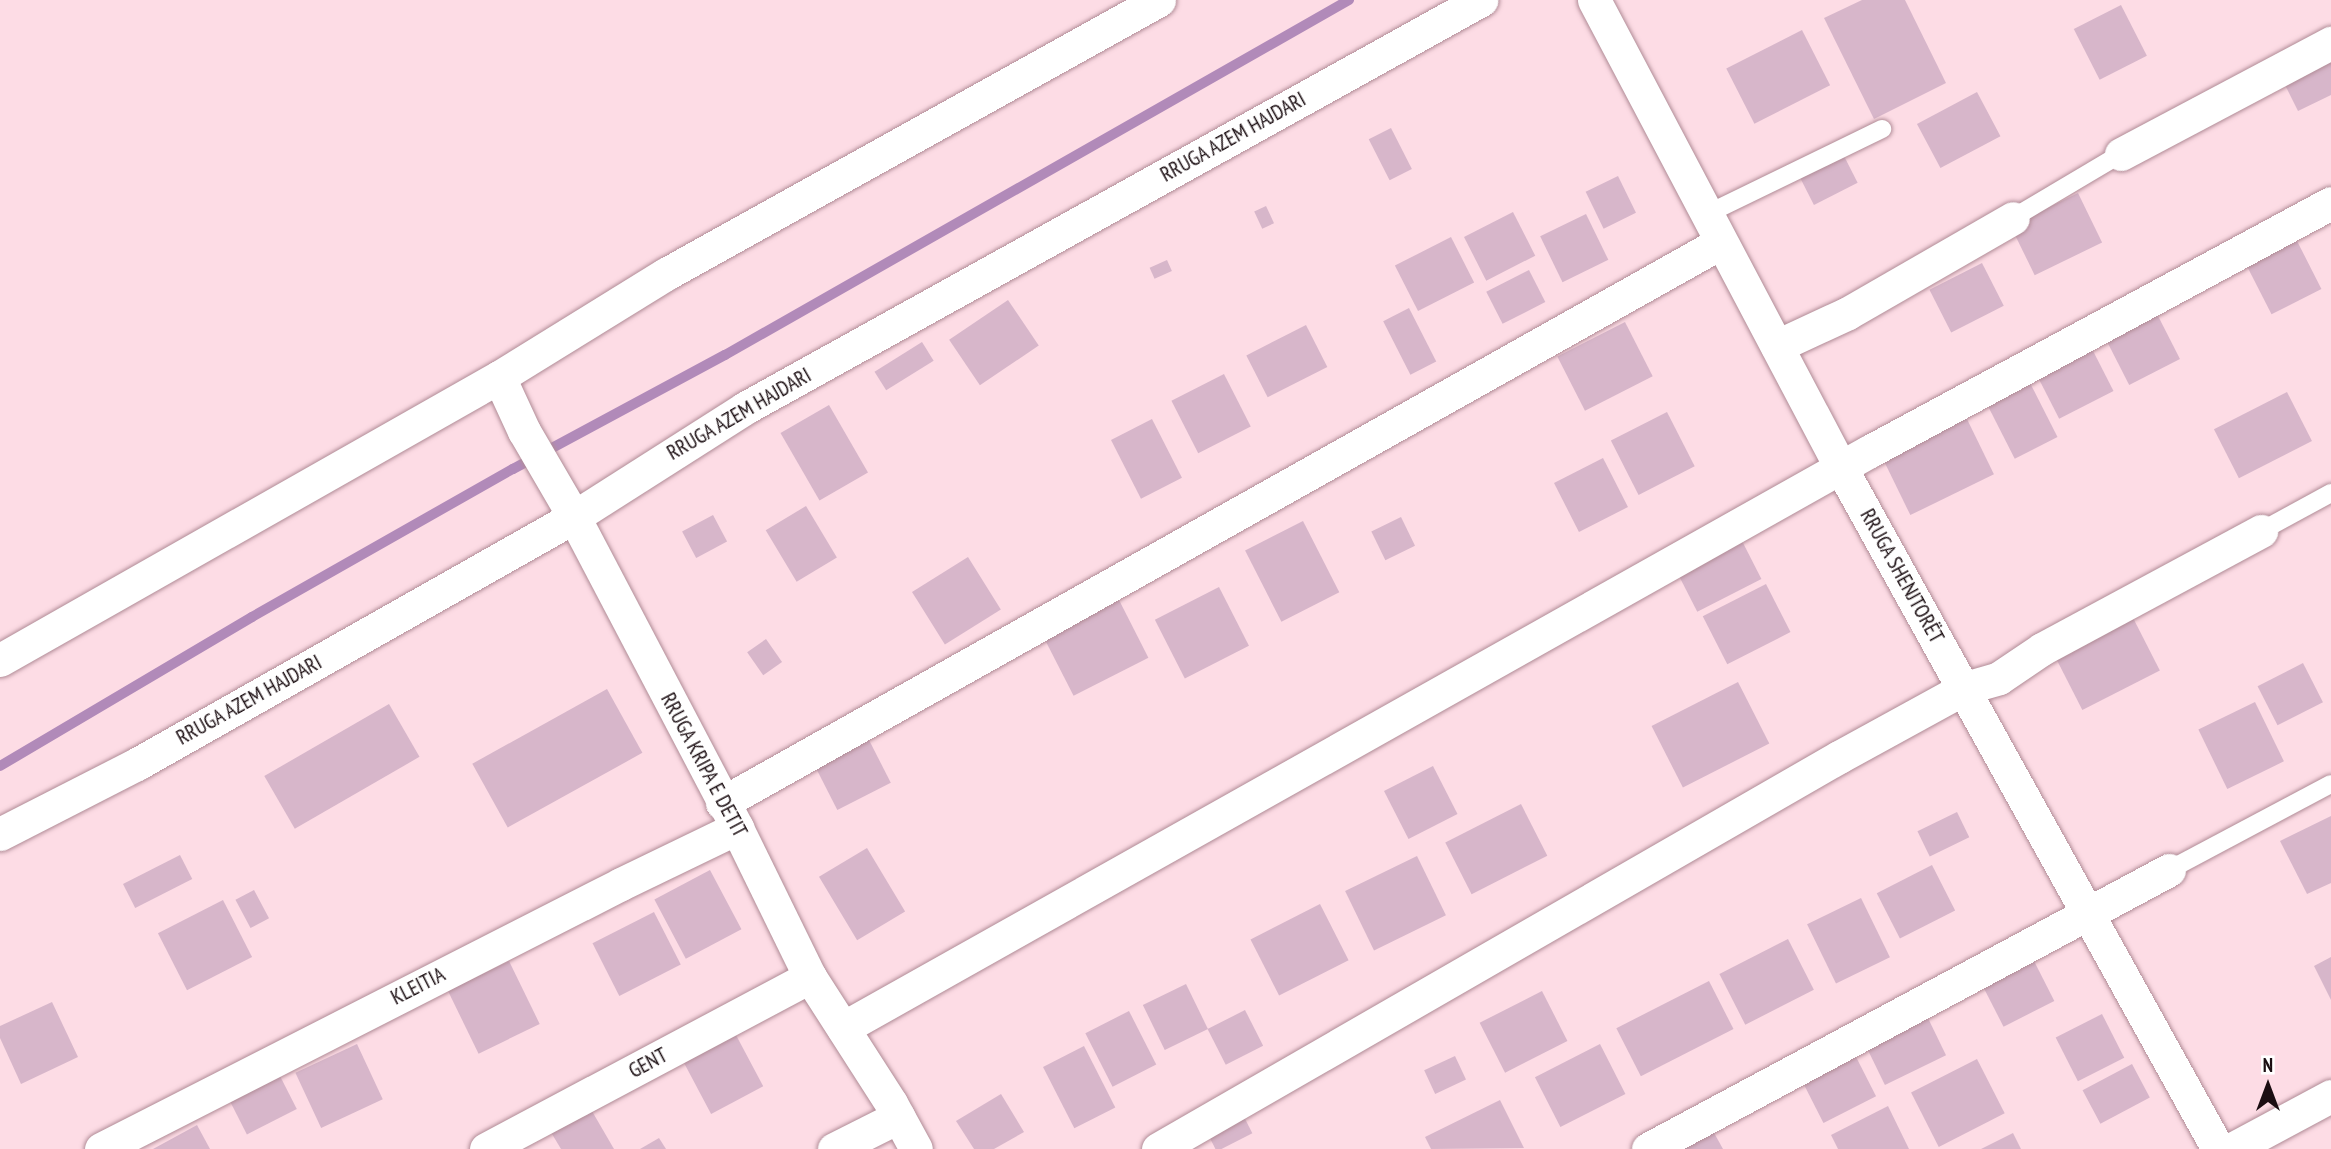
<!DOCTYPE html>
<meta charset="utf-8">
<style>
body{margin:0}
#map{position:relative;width:2331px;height:1149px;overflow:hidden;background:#fddce5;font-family:"PT Sans Narrow",sans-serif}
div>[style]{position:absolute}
.stream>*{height:10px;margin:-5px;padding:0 5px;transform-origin:5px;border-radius:5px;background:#b18ab9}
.building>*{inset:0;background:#d7b6ca;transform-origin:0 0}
.roads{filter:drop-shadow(0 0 2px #b08b96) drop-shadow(0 0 2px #b08b96)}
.lane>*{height:18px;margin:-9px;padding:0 9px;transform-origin:9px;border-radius:9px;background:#fff}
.street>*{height:33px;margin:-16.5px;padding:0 16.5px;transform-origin:16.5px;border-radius:16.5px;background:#fff}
span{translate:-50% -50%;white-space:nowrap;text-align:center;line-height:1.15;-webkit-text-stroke:6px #fff;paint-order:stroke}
.street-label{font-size:21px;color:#1b0e12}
.north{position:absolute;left:2233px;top:1051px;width:70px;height:70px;-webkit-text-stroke:5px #fff;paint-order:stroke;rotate:0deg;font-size:19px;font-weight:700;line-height:28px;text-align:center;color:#1b0e12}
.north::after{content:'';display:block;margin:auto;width:24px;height:32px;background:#1b0e12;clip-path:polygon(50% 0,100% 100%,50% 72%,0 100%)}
</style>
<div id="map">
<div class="stream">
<i style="left:0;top:766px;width:293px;rotate:-30.6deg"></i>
<i style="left:252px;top:617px;width:300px;rotate:-29.6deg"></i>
<i style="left:513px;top:469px;width:241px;rotate:-28.3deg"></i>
<i style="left:725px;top:355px;width:718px;rotate:-29.64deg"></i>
</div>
<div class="building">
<i style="clip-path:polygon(1862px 0,1905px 0,1946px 83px,1874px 119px,1824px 18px)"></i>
<i style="left:2121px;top:5px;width:57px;height:53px;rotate:63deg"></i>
<i style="left:1802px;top:30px;width:62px;height:85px;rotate:63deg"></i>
<i style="clip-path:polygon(2331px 52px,2331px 95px,2298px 111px,2281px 77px)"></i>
<i style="left:1977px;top:92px;width:50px;height:68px;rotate:62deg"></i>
<i style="left:1391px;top:128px;width:46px;height:25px;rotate:63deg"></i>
<i style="left:1844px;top:156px;width:30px;height:49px;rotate:63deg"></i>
<i style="left:1618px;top:176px;width:41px;height:36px;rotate:64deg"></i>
<i style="left:2078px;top:193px;width:55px;height:75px;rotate:64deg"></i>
<i style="left:1266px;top:206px;width:19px;height:13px;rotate:65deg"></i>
<i style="left:1513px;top:212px;width:49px;height:55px;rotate:63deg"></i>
<i style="left:1586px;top:214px;width:51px;height:51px;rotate:64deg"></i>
<i style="left:1451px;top:237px;width:51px;height:63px;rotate:63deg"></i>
<i style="left:2296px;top:239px;width:56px;height:56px;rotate:63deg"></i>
<i style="left:1167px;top:260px;width:12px;height:19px;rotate:66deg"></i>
<i style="left:1982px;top:263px;width:48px;height:59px;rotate:63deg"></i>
<i style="left:1529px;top:270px;width:36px;height:48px;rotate:63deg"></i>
<i style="left:1008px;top:300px;width:55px;height:71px;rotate:56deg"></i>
<i style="left:1409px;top:308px;width:60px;height:29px;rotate:63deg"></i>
<i style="left:2155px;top:310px;width:55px;height:57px;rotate:63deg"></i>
<i style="left:1625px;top:322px;width:61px;height:76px;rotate:63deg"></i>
<i style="left:1306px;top:325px;width:47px;height:67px;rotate:63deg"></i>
<i style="left:922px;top:342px;width:22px;height:56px;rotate:58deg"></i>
<i style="left:2089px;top:343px;width:54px;height:61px;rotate:63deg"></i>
<i style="left:1224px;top:374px;width:59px;height:59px;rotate:63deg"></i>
<i style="left:2028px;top:379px;width:65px;height:48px;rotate:63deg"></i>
<i style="left:2287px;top:392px;width:55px;height:82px;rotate:63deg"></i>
<i style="left:829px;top:405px;width:78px;height:56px;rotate:60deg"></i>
<i style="left:1667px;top:412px;width:61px;height:63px;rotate:63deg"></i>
<i style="left:1965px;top:415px;width:66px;height:93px;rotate:64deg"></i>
<i style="left:1152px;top:419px;width:66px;height:46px;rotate:63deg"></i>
<i style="left:1603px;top:458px;width:55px;height:55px;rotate:63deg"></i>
<i style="left:806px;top:506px;width:60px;height:47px;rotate:59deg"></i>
<i style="left:713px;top:515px;width:30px;height:35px;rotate:62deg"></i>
<i style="left:1401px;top:517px;width:32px;height:33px;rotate:64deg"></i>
<i style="left:1303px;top:521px;width:80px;height:65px;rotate:63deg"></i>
<i style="left:1741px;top:539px;width:45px;height:72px;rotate:63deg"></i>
<i style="left:968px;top:557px;width:62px;height:66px;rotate:58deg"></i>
<i style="left:1766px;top:584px;width:54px;height:71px;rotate:63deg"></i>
<i style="left:1219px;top:587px;width:66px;height:72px;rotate:63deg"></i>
<i style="left:1118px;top:598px;width:67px;height:84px;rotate:63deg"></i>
<i style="left:2129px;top:610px;width:68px;height:87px;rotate:63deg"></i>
<i style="left:766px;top:639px;width:28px;height:23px;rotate:55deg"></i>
<i style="left:2303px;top:663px;width:44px;height:51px;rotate:63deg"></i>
<i style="left:1738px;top:682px;width:69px;height:97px;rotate:63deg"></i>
<i style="left:607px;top:689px;width:73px;height:154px;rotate:61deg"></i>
<i style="left:2255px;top:702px;width:66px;height:63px;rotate:64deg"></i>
<i style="left:389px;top:704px;width:61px;height:144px;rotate:60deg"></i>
<i style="left:869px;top:740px;width:48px;height:60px;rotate:63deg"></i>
<i style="left:1433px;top:766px;width:54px;height:55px;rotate:63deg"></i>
<i style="left:1521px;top:804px;width:58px;height:85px;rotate:63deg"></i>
<i style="left:1957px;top:812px;width:28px;height:44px;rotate:64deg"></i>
<i style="clip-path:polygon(2331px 816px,2331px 883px,2307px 894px,2280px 841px)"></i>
<i style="left:867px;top:848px;width:74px;height:56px;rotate:59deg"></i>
<i style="left:180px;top:855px;width:27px;height:64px;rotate:63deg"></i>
<i style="left:1417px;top:856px;width:66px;height:80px;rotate:64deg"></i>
<i style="left:1932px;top:865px;width:51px;height:62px;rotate:63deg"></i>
<i style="left:710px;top:870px;width:67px;height:63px;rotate:62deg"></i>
<i style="left:254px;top:890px;width:32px;height:21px;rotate:62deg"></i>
<i style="left:1861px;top:898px;width:66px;height:60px;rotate:64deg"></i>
<i style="left:223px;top:900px;width:64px;height:73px;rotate:63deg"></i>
<i style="left:1320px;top:904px;width:63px;height:78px;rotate:63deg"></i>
<i style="left:654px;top:912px;width:59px;height:69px;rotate:63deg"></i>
<i style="left:1788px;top:939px;width:57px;height:77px;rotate:63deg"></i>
<i style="clip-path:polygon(2331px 957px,2331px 1000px,2314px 966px)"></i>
<i style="left:2033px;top:959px;width:47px;height:57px;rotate:63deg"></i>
<i style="left:509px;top:961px;width:70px;height:68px;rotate:64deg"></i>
<i style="left:1709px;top:981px;width:54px;height:104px;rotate:63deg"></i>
<i style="left:1186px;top:984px;width:50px;height:48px;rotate:64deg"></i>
<i style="left:1542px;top:991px;width:56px;height:70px;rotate:63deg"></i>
<i style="clip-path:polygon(52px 1002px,78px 1057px,21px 1084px,0 1038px,0 1026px)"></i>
<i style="left:1245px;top:1010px;width:40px;height:42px;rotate:63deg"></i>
<i style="left:1129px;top:1011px;width:60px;height:49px;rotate:63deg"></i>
<i style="left:1925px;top:1012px;width:48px;height:68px;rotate:64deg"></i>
<i style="left:2102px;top:1014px;width:49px;height:52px;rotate:63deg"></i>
<i style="left:736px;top:1035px;width:58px;height:59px;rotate:62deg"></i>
<i style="left:357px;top:1044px;width:61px;height:68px;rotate:65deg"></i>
<i style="left:1600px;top:1044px;width:56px;height:73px;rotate:63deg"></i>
<i style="left:1084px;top:1046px;width:69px;height:46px;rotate:63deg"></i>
<i style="left:1852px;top:1049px;width:53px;height:59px;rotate:63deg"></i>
<i style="left:1455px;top:1056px;width:26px;height:34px;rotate:65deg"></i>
<i style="left:1977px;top:1059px;width:61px;height:74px;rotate:63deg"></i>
<i style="left:2132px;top:1064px;width:38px;height:56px;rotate:62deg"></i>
<i style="left:280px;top:1076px;width:37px;height:56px;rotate:63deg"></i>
<i style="clip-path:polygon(1001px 1094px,1024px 1132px,994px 1149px,974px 1149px,956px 1121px)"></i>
<i style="clip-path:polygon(1500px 1100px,1524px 1148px,1431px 1149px,1425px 1137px)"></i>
<i style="clip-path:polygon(589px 1106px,614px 1149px,561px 1149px,549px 1129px)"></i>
<i style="clip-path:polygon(1888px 1106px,1909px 1149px,1838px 1149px,1831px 1135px)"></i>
<i style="left:1241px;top:1111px;width:25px;height:40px;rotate:63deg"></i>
<i style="clip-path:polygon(197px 1125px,210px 1149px,153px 1149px)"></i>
<i style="clip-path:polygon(1713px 1131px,1723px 1149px,1677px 1149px)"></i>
<i style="clip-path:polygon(2013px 1133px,2021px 1149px,1981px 1149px)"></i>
<i style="clip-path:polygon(659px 1138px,666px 1149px,640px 1149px)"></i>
</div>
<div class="roads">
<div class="lane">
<i style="left:1705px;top:215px;width:197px;rotate:-25.9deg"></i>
<i style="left:2013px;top:218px;width:126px;rotate:-30.7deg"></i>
<i style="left:2261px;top:531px;width:80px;rotate:-28.5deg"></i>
<i style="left:2169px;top:870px;width:183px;rotate:-28deg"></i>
</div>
<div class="street">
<i style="left:1594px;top:0;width:529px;rotate:62.18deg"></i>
<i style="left:1841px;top:468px;width:778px;rotate:61.03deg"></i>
<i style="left:2121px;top:154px;width:238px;rotate:-27.9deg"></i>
<i style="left:1777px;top:346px;width:78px;rotate:-24.9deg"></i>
<i style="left:1848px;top:313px;width:190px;rotate:-29.9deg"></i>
<i style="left:499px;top:377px;width:60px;rotate:65.2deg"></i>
<i style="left:524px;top:431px;width:99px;rotate:59.8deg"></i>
<i style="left:574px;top:517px;width:351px;rotate:62.3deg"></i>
<i style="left:737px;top:828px;width:166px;rotate:63.9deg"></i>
<i style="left:810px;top:977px;width:150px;rotate:57.3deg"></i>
<i style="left:891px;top:1103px;width:52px;rotate:61.5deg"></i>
<i style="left:0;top:660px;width:574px;rotate:-29.56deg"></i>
<i style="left:499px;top:377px;width:196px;rotate:-31.7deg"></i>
<i style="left:666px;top:274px;width:564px;rotate:-29.06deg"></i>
<i style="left:722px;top:803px;width:1144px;rotate:-29.3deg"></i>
<i style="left:0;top:834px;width:154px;rotate:-27.1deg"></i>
<i style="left:137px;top:764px;width:502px;rotate:-29.48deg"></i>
<i style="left:574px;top:517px;width:203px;rotate:-32.5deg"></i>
<i style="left:745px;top:408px;width:842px;rotate:-29deg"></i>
<i style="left:843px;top:1028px;width:1178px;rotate:-29.33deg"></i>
<i style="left:1870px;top:451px;width:523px;rotate:-28.28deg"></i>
<i style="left:101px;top:1149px;width:584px;rotate:-27deg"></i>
<i style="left:621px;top:884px;width:129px;rotate:-25.8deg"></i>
<i style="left:486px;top:1149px;width:367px;rotate:-28deg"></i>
<i style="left:834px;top:1149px;width:72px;rotate:-26.6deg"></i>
<i style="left:1158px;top:1149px;width:786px;rotate:-29.93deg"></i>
<i style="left:1839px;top:757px;width:144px;rotate:-28.7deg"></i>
<i style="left:1965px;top:688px;width:35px;rotate:-16deg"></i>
<i style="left:1999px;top:678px;width:52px;rotate:-34deg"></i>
<i style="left:2042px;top:649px;width:249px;rotate:-28.3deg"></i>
<i style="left:1648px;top:1149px;width:591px;rotate:-28.17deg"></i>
<i style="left:2232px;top:1149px;width:112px;rotate:-28.2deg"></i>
</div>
</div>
<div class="street-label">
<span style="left:1233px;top:137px;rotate:-29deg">RRUGA AZEM HAJDARI</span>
<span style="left:739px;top:414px;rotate:-30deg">RRUGA AZEM HAJDARI</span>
<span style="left:1902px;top:576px;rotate:61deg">RRUGA SHENJTORËT</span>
<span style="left:249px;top:700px;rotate:-29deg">RRUGA AZEM HAJDARI</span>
<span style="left:704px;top:765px;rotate:62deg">RRUGA KRIPA E DETIT</span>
<span style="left:418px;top:986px;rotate:-27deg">KLEITIA</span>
<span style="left:648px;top:1063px;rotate:-28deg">GENT</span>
</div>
<div class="north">N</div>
</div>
